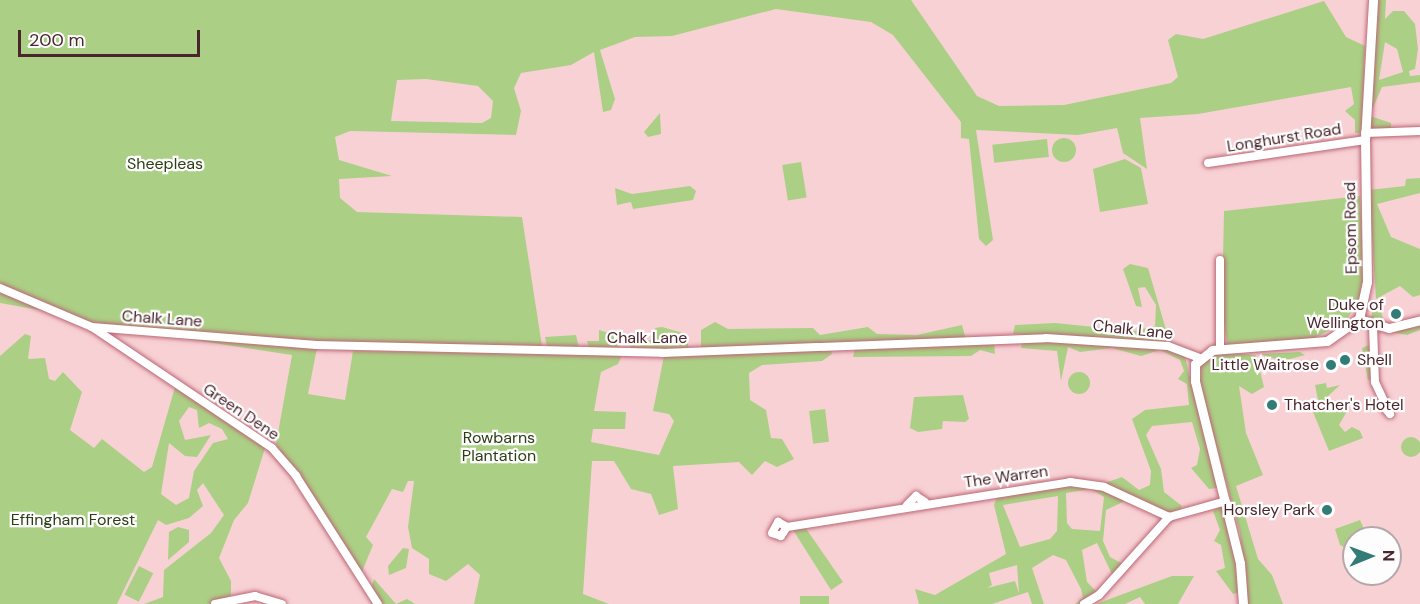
<!DOCTYPE html>
<style>
body{margin:0}
#map{position:relative;width:1420px;height:604px;overflow:hidden;background:#f8d1d5;font-family:"DM Sans",sans-serif}
div>[style]{position:absolute}
.green>*{inset:0;background:#abd085;transform-origin:0 0}
.round{border-radius:50%}
.roads{filter:drop-shadow(0 0 2px #bb6674) drop-shadow(0 0 2px #bb6674)}
.minor>*{height:8px;margin:-4px;padding:0 4px;transform-origin:4px;border-radius:4px;background:#fff}
.major>*{height:9px;margin:-4.5px;padding:0 4.5px;transform-origin:4.5px;border-radius:4.5px;background:#fff}
.dots>*{width:16px;height:16px;translate:-50% -50%;box-sizing:border-box;border:3px solid #fdfdfd;border-radius:50%}
span{translate:-50% -50%;white-space:nowrap;text-align:center;line-height:1.15;-webkit-text-stroke:4.5px #fdfdfd;paint-order:stroke}
.street-label{font-size:16px;color:#4a262c}
.park-label{font-size:16px;color:#2c3e16}
.poi-label{font-size:16px;color:#4a262c}
.right{translate:-100% -50%;text-align:right}
.left{translate:0 -50%;text-align:left}
.north{position:absolute;left:1342px;top:526px;width:60px;height:60px;box-sizing:border-box;background:#fdfdfd;border:2px solid #b5a7a9;border-radius:50%;rotate:89deg;font-size:16px;font-weight:700;line-height:24px;text-align:center;color:#4a262c}
.north::after{content:'';display:block;margin:auto;width:21px;height:27px;background:#337b77;clip-path:polygon(50% 0,100% 100%,50% 72%,0 100%)}
.scale{position:absolute;left:18px;top:30px;width:182px;height:27px;box-sizing:border-box;border:3px solid #4a262c;border-top:0;padding-left:8px;font-size:18px;line-height:21px;white-space:nowrap;color:#4a262c;-webkit-text-stroke:4px #fdfdfd;paint-order:stroke}
</style>
<div id="map">
<div class="green">
<i style="clip-path:polygon(evenodd,0 0,911px 0,977px 96px,999px 106px,1064px 105px,1171px 83px,1178px 77px,1168px 40px,1176px 34px,1203px 39px,1324px 1px,1346px 37px,1365px 46px,1362px 133px,1355px 133px,1355px 120px,1345px 111px,1354px 104px,1351px 87px,1198px 114px,1140px 118px,1147px 169px,1123px 153px,1117px 128px,1078px 135px,976px 130px,993px 240px,986px 246px,979px 239px,969px 139px,961px 138px,961px 122px,893px 35px,871px 22px,776px 9px,672px 36px,635px 37px,600px 50px,615px 99px,611px 110px,603px 112px,594px 52px,571px 65px,521px 73px,514px 88px,521px 111px,516px 135px,350px 131px,335px 137px,339px 160px,392px 176px,339px 179px,340px 198px,357px 212px,522px 217px,542px 346px,331px 342px,98px 325px,0 284px,0 0,426px 79px,478px 86px,493px 101px,491px 118px,482px 123px,391px 121px,397px 80px,426px 79px)"></i>
<i style="clip-path:polygon(evenodd,1377px 0,1386px 0,1385px 19px,1393px 11px,1404px 11px,1415px 24px,1418px 49px,1415px 69px,1409px 71px,1410px 76px,1420px 75px,1420px 82px,1382px 87px,1372px 110px,1377px 0,1385px 42px,1397px 49px,1403px 72px,1379px 80px,1385px 42px)"></i>
<i style="clip-path:polygon(660px 113px,661px 134px,648px 137px,644px 132px)"></i>
<i style="clip-path:polygon(1370px 116px,1391px 123px,1391px 128px,1372px 131px)"></i>
<i class="round" style="left:1052px;top:138px;width:24px;height:24px"></i>
<i style="left:1047px;top:139px;width:18px;height:55px;rotate:84deg"></i>
<i style="clip-path:polygon(1125px 159px,1141px 168px,1148px 204px,1100px 212px,1093px 169px)"></i>
<i style="left:801px;top:162px;width:36px;height:19px;rotate:81deg"></i>
<i style="clip-path:polygon(1420px 178px,1420px 193px,1377px 204px,1391px 237px,1420px 249px,1420px 295px,1413px 297px,1400px 286px,1376px 299px,1369px 190px,1405px 186px,1406px 179px)"></i>
<i style="clip-path:polygon(690px 186px,696px 191px,693px 200px,633px 209px,631px 202px,617px 205px,615px 188px,632px 194px)"></i>
<i style="clip-path:polygon(1360px 196px,1364px 278px,1358px 303px,1344px 323px,1308px 341px,1227px 344px,1222px 308px,1224px 211px)"></i>
<i style="clip-path:polygon(1130px 264px,1148px 268px,1167px 333px,1165px 344px,1013px 334px,1015px 325px,1055px 323px,1134px 331px,1155px 326px,1156px 305px,1145px 287px,1138px 288px,1142px 307px,1136px 306px,1123px 269px)"></i>
<i style="clip-path:polygon(0 292px,12px 296px,51px 312px,0 303px)"></i>
<i style="clip-path:polygon(1374px 304px,1381px 312px,1385px 325px,1371px 318px)"></i>
<i style="clip-path:polygon(715px 322px,728px 329px,813px 328px,820px 335px,868px 327px,877px 334px,917px 335px,962px 325px,966px 340px,701px 349px,701px 330px)"></i>
<i style="clip-path:polygon(1420px 325px,1420px 330px,1407px 335px,1390px 332px)"></i>
<i style="clip-path:polygon(662px 327px,686px 334px,689px 350px,631px 351px,629px 333px,642px 333px,646px 341px,656px 339px,655px 328px)"></i>
<i style="clip-path:polygon(599px 330px,612px 334px,621px 350px,589px 349px,587px 341px,599px 341px)"></i>
<i style="clip-path:polygon(147px 333px,317px 348px,308px 394px,345px 400px,353px 351px,622px 355px,618px 364px,601px 372px,594px 411px,626px 412px,625px 429px,593px 429px,591px 442px,659px 455px,674px 421px,669px 414px,653px 411px,664px 356px,830px 347px,832px 354px,822px 361px,762px 365px,749px 373px,750px 400px,766px 410px,771px 438px,782px 439px,794px 459px,777px 467px,765px 461px,752px 475px,739px 462px,673px 466px,678px 509px,659px 515px,651px 494px,631px 489px,614px 461px,592px 461px,583px 594px,609px 604px,474px 604px,480px 575px,468px 564px,446px 581px,429px 574px,429px 559px,412px 548px,408px 527px,414px 481px,408px 481px,403px 492px,392px 489px,366px 537px,373px 545px,361px 574px,276px 444px,292px 355px)"></i>
<i style="clip-path:polygon(evenodd,25px 334px,31px 336px,28px 359px,45px 358px,49px 379px,55px 381px,63px 372px,82px 392px,70px 430px,94px 448px,102px 439px,144px 472px,152px 467px,175px 387px,265px 448px,248px 503px,234px 520px,219px 558px,231px 581px,231px 596px,210px 604px,144px 604px,163px 597px,164px 570px,211px 533px,224px 515px,203px 483px,197px 490px,203px 506px,189px 518px,166px 525px,158px 520px,117px 604px,0 604px,0 356px,25px 334px,189px 407px,197px 410px,199px 428px,209px 423px,222px 429px,228px 439px,213px 443px,194px 471px,189px 498px,176px 505px,161px 494px,169px 443px,185px 456px,197px 457px,211px 435px,185px 440px,179px 421px,189px 407px)"></i>
<i style="clip-path:polygon(576px 335px,579px 348px,547px 346px,545px 337px)"></i>
<i style="clip-path:polygon(1023px 340px,1163px 347px,1184px 353px,1217px 488px,1209px 489px,1191px 468px,1197px 465px,1200px 449px,1192px 422px,1152px 426px,1146px 435px,1161px 469px,1164px 492px,1182px 506px,1179px 512px,1165px 513px,1105px 483px,1122px 477px,1139px 490px,1150px 485px,1151px 471px,1132px 419px,1145px 410px,1189px 405px,1187px 384px,1178px 379px,1184px 371px,1180px 360px,1160px 350px,1141px 356px,1112px 348px,1080px 352px,1068px 347px,1061px 381px,1057px 351px,1021px 348px)"></i>
<i style="clip-path:polygon(994px 343px,995px 354px,980px 350px,971px 356px,853px 357px,855px 348px)"></i>
<i style="clip-path:polygon(1369px 345px,1372px 379px,1368px 380px,1362px 348px)"></i>
<i style="clip-path:polygon(1215px 352px,1256px 355px,1264px 387px,1252px 394px,1239px 386px,1246px 433px,1263px 475px,1236px 486px,1258px 559px,1272px 575px,1283px 604px,1247px 604px,1240px 533px,1200px 386px,1201px 365px)"></i>
<i style="clip-path:polygon(1300px 352px,1305px 355px,1283px 361px,1259px 354px)"></i>
<i class="round" style="left:1068px;top:372px;width:22px;height:22px"></i>
<i style="clip-path:polygon(1326px 383px,1327px 388px,1340px 385px,1326px 398px,1331px 408px,1344px 406px,1347px 411px,1339px 425px,1345px 432px,1352px 427px,1360px 431px,1363px 438px,1329px 451px,1313px 412px,1319px 405px,1315px 385px)"></i>
<i style="clip-path:polygon(963px 395px,969px 419px,965px 422px,943px 421px,942px 429px,918px 432px,910px 428px,914px 397px)"></i>
<i style="left:825px;top:409px;width:33px;height:16px;rotate:83deg"></i>
<i class="round" style="left:1401px;top:437px;width:20px;height:20px"></i>
<i style="clip-path:polygon(evenodd,1064px 484px,1098px 487px,1125px 501px,1106px 510px,1103px 541px,1110px 557px,1123px 564px,1113px 576px,1097px 543px,1082px 550px,1087px 582px,1097px 592px,1091px 604px,1075px 604px,1083px 598px,1081px 589px,1066px 560px,1053px 555px,1032px 568px,1044px 604px,1032px 604px,1028px 592px,992px 604px,919px 604px,915px 589px,935px 595px,1006px 554px,994px 505px,998px 494px,1064px 484px,1091px 489px,1104px 497px,1100px 531px,1072px 529px,1067px 523px,1066px 493px,1091px 489px,1064px 484px,1058px 496px,1057px 531px,1050px 539px,1020px 547px,1003px 505px,1058px 496px,1064px 484px,1017px 565px,1019px 593px,1015px 581px,987px 588px,992px 585px,989px 573px,1017px 565px)"></i>
<i style="clip-path:polygon(1222px 505px,1232px 534px,1240px 592px,1233px 594px,1216px 571px,1225px 568px,1221px 545px,1214px 541px,1220px 530px,1213px 511px)"></i>
<i style="clip-path:polygon(1360px 520px,1368px 538px,1354px 538px,1350px 550px,1340px 545px,1335px 529px)"></i>
<i style="clip-path:polygon(178px 527px,189px 530px,189px 542px,168px 560px,169px 532px)"></i>
<i style="clip-path:polygon(805px 527px,843px 582px,831px 590px,793px 530px)"></i>
<i style="clip-path:polygon(403px 548px,409px 549px,406px 568px,389px 575px,388px 566px)"></i>
<i style="left:139px;top:566px;width:16px;height:32px;rotate:27deg"></i>
<i style="clip-path:polygon(1172px 576px,1194px 576px,1178px 604px,1145px 604px,1140px 597px,1125px 604px,1096px 604px)"></i>
<i style="clip-path:polygon(374px 579px,396px 604px,407px 599px,415px 604px,381px 604px,371px 588px)"></i>
<i style="left:800px;top:596px;width:29px;height:8px"></i>
</div>
<div class="roads">
<div class="minor">
<i style="left:1365px;top:133px;width:55px;rotate:-2.1deg"></i>
<i style="left:1208px;top:163px;width:159px;rotate:-8.3deg"></i>
<i style="left:0;top:288px;width:100px;rotate:23deg"></i>
<i style="left:92px;top:327px;width:217px;rotate:33.9deg"></i>
<i style="left:272px;top:448px;width:37px;rotate:49deg"></i>
<i style="left:296px;top:476px;width:152px;rotate:57.4deg"></i>
<i style="left:1373px;top:326px;width:56px;rotate:88deg"></i>
<i style="left:1375px;top:382px;width:35px;rotate:65deg"></i>
<i style="left:1390px;top:414px;width:9px;rotate:-131deg"></i>
<i style="left:92px;top:327px;width:225px;rotate:4.6deg"></i>
<i style="left:316px;top:345px;width:346px;rotate:1.3deg"></i>
<i style="left:662px;top:353px;width:384px;rotate:-2.2deg"></i>
<i style="left:1046px;top:338px;width:122px;rotate:3.8deg"></i>
<i style="left:1168px;top:346px;width:33px;rotate:21deg"></i>
<i style="left:1220px;top:350px;width:90px;rotate:-90deg"></i>
<i style="left:907px;top:505px;width:13px;rotate:-45deg"></i>
<i style="left:916px;top:496px;width:11px;rotate:34deg"></i>
<i style="left:787px;top:527px;width:11px;rotate:124deg"></i>
<i style="left:781px;top:536px;width:9px;rotate:-162deg"></i>
<i style="left:772px;top:533px;width:13px;rotate:-61deg"></i>
<i style="left:778px;top:522px;width:10px;rotate:29deg"></i>
<i style="left:787px;top:527px;width:287px;rotate:-9deg"></i>
<i style="left:1070px;top:482px;width:34px;rotate:8deg"></i>
<i style="left:1104px;top:487px;width:72px;rotate:24.8deg"></i>
<i style="left:1169px;top:517px;width:59px;rotate:-15.7deg"></i>
<i style="left:215px;top:604px;width:41px;rotate:-11.3deg"></i>
<i style="left:255px;top:596px;width:28px;rotate:17deg"></i>
<i style="left:1084px;top:604px;width:17px;rotate:-31deg"></i>
<i style="left:1099px;top:595px;width:105px;rotate:-48.1deg"></i>
</div>
<div class="major">
<i style="left:1359px;top:319px;width:31px;rotate:17deg"></i>
<i style="left:1389px;top:328px;width:32px;rotate:-14deg"></i>
<i style="left:1243px;top:604px;width:41px;rotate:-94.2deg"></i>
<i style="left:1240px;top:563px;width:187px;rotate:-103.9deg"></i>
<i style="left:1195px;top:381px;width:17px;rotate:-90deg"></i>
<i style="left:1195px;top:364px;width:22px;rotate:-39deg"></i>
<i style="left:1212px;top:350px;width:115px;rotate:-4.5deg"></i>
<i style="left:1327px;top:341px;width:39px;rotate:-35deg"></i>
<i style="left:1359px;top:319px;width:38px;rotate:-78deg"></i>
<i style="left:1367px;top:282px;width:142px;rotate:-90.8deg"></i>
<i style="left:1365px;top:140px;width:140px;rotate:-86.7deg"></i>
</div>
</div>
<div class="dots">
<i style="left:1396px;top:314px;background:#337b77"></i>
<i style="left:1345px;top:360px;background:#337b77"></i>
<i style="left:1331px;top:365px;background:#337b77"></i>
<i style="left:1272px;top:405px;background:#337b77"></i>
<i style="left:1327px;top:510px;background:#337b77"></i>
</div>
<div class="street-label">
<span style="left:1284px;top:138px;rotate:-9deg">Longhurst Road</span>
<span style="left:1351px;top:228px;rotate:-91deg">Epsom Road</span>
<span style="left:162px;top:319px;rotate:4deg">Chalk Lane</span>
<span style="left:1133px;top:330px;rotate:6deg">Chalk Lane</span>
<span style="left:647px;top:338px">Chalk Lane</span>
<span style="left:241px;top:412px;rotate:34deg">Green Dene</span>
<span style="left:1006px;top:477px;rotate:-8deg">The Warren</span>
</div>
<div class="park-label">
<span style="left:165px;top:164px">Sheepleas</span>
<span style="left:499px;top:447px">Rowbarns<br>Plantation</span>
<span style="left:73px;top:520px">Effingham Forest</span>
</div>
<div class="poi-label">
<span class="right" style="left:1384px;top:314px">Duke of<br>Wellington</span>
<span class="left" style="left:1357px;top:360px">Shell</span>
<span class="right" style="left:1319px;top:365px">Little Waitrose</span>
<span class="left" style="left:1284px;top:405px">Thatcher's Hotel</span>
<span class="right" style="left:1315px;top:510px">Horsley Park</span>
</div>
<div class="north">N</div>
<div class="scale">200 m</div>
</div>
